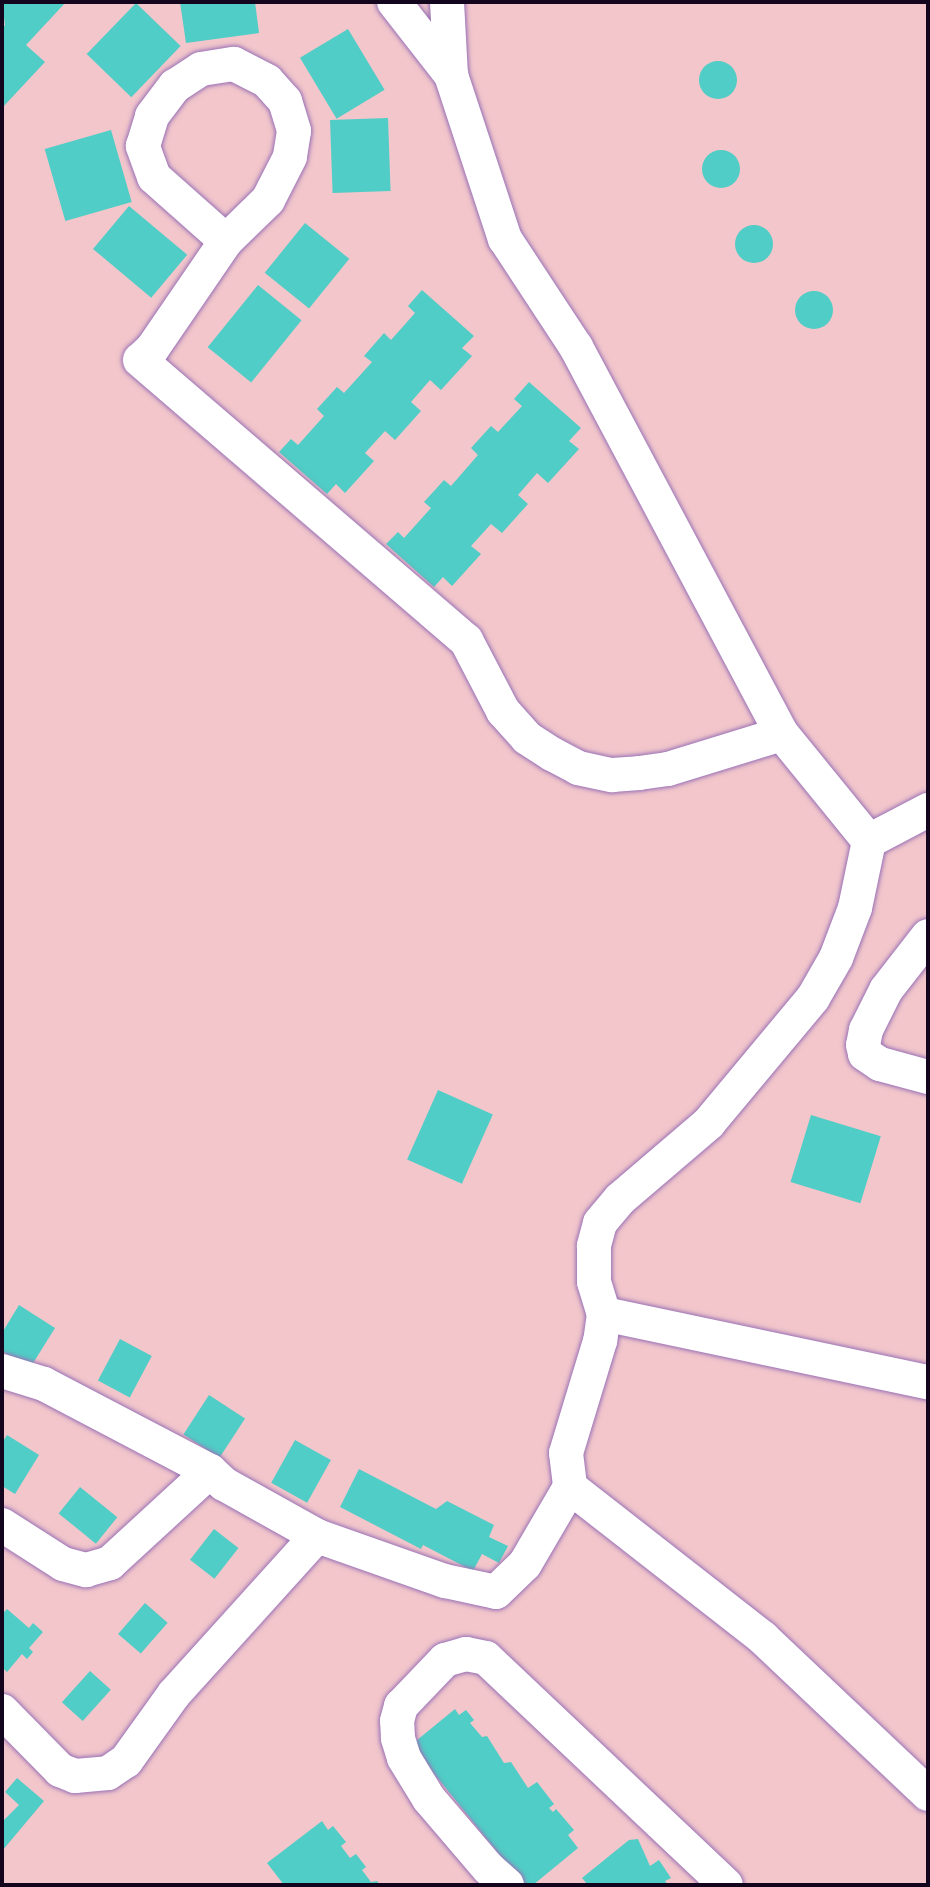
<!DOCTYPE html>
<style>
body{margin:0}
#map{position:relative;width:930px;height:1887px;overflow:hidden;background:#efdefc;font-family:Rubik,sans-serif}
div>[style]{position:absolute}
.green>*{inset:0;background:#f2c6cb;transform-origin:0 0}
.building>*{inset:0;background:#50cdc6;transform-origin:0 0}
.round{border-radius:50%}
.roads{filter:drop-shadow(0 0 2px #9971b6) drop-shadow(0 0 2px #9971b6)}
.minor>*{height:34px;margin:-17px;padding:0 17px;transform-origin:17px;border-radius:17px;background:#fff}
span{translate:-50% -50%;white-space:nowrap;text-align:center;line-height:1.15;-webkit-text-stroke:6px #efdefc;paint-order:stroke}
.frame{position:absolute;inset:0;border:4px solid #14051e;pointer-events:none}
</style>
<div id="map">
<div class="green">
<i style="left:2px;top:2px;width:926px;height:1883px"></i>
</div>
<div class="building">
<i style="clip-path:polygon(2px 2px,66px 2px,26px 45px,45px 62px,2px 108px,2px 28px,5px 25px)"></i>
<i style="clip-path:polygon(180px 2px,255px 2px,259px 33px,186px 43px)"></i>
<i style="left:136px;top:3px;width:62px;height:71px;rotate:44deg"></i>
<i style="left:348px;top:29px;width:71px;height:56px;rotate:59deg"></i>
<i class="round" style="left:699px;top:61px;width:38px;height:38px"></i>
<i style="left:388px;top:118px;width:73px;height:58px;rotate:88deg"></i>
<i style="left:111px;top:130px;width:75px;height:69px;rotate:74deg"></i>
<i class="round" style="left:702px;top:150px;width:38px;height:38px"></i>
<i style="left:129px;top:206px;width:76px;height:56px;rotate:40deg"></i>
<i style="left:305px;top:223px;width:57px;height:64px;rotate:39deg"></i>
<i class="round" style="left:735px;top:225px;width:38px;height:38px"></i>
<i style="left:258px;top:285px;width:56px;height:80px;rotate:39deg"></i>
<i style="clip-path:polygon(422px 290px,474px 336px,462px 348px,472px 356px,441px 390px,430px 380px,411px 402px,421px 411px,395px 440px,385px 431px,365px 453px,374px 461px,345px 493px,336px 484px,327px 494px,279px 452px,291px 439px,298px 445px,324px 416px,317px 409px,337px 387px,344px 393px,372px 362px,364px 356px,384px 333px,391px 340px,415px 313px,408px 306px)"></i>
<i class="round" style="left:795px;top:291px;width:38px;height:38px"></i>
<i style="clip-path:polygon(529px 382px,581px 428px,569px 441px,579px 449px,548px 483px,537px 473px,518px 495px,528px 504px,502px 533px,491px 524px,471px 546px,481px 554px,452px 586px,443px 577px,434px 587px,386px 544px,398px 532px,404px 538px,431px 508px,424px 502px,444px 480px,451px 486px,478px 455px,471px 448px,491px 426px,498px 432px,522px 406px,514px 399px)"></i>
<i style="left:438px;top:1090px;width:60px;height:76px;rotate:24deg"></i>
<i style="left:811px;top:1115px;width:73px;height:70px;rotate:17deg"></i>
<i style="clip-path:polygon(19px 1305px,55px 1328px,30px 1368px,2px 1351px,2px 1333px)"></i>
<i style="left:120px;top:1339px;width:36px;height:47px;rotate:28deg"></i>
<i style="left:209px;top:1395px;width:43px;height:47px;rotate:33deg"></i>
<i style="clip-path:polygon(7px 1435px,39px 1455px,15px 1494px,2px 1486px,2px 1443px)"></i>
<i style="left:295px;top:1440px;width:41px;height:49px;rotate:29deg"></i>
<i style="clip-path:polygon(359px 1469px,436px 1509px,447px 1501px,494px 1525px,489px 1537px,508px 1546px,499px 1563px,482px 1554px,473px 1571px,423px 1545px,421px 1549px,340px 1507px)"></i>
<i style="left:80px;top:1487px;width:48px;height:34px;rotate:39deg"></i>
<i style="left:214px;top:1529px;width:31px;height:39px;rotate:38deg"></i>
<i style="left:145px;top:1603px;width:30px;height:41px;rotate:41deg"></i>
<i style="clip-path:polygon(7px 1609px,29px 1628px,33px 1623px,43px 1632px,29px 1648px,33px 1652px,27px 1659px,22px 1654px,7px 1672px,2px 1667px,2px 1614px)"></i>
<i style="left:90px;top:1671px;width:28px;height:42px;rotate:42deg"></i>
<i style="clip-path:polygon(455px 1709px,459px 1715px,466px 1710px,474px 1720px,470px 1723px,482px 1737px,487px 1736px,504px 1763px,511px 1762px,528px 1788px,537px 1782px,554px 1804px,549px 1808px,553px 1812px,556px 1809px,574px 1830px,568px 1835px,578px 1848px,533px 1885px,524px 1885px,411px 1745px)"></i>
<i style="clip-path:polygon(17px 1778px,44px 1801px,2px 1851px,2px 1822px,19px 1805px,5px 1792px)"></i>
<i style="clip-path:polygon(322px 1821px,328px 1830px,333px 1826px,346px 1842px,341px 1846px,350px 1858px,356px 1854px,366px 1867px,362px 1870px,371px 1882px,377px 1881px,380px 1885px,284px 1885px,267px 1863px)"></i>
<i style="clip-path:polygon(638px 1839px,650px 1866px,659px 1860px,671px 1878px,665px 1881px,668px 1885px,588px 1885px,582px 1878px,629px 1840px)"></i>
</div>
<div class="roads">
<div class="minor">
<i style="left:394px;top:2px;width:93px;rotate:52deg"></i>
<i style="left:451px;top:75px;width:173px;rotate:71.8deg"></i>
<i style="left:505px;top:239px;width:129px;rotate:56.7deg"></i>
<i style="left:576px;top:347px;width:438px;rotate:62deg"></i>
<i style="left:782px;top:734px;width:138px;rotate:50.9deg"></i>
<i style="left:447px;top:2px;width:73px;rotate:86.9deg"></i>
<i style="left:226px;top:241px;width:96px;rotate:-138.4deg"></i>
<i style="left:154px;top:177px;width:33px;rotate:-110deg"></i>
<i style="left:143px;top:146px;width:31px;rotate:-73deg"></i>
<i style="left:152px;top:116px;width:38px;rotate:-53deg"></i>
<i style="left:175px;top:86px;width:31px;rotate:-33deg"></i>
<i style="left:201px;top:69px;width:33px;rotate:-9deg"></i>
<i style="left:234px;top:64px;width:37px;rotate:27deg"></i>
<i style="left:267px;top:81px;width:27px;rotate:48deg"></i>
<i style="left:285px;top:101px;width:31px;rotate:73deg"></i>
<i style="left:294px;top:131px;width:26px;rotate:99deg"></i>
<i style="left:290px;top:157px;width:48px;rotate:117.1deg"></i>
<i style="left:268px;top:200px;width:59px;rotate:135.7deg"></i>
<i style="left:226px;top:241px;width:131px;rotate:124.4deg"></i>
<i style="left:152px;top:349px;width:16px;rotate:137deg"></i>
<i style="left:140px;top:360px;width:430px;rotate:40.7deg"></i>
<i style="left:466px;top:640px;width:80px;rotate:62.5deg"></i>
<i style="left:503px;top:711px;width:36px;rotate:48deg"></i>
<i style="left:527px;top:738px;width:30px;rotate:33deg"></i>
<i style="left:552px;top:754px;width:30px;rotate:28deg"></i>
<i style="left:578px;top:768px;width:35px;rotate:12deg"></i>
<i style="left:612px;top:775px;width:27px;rotate:-4deg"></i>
<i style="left:639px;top:773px;width:29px;rotate:-8deg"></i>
<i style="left:668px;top:769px;width:119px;rotate:-17.1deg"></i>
<i style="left:928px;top:810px;width:67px;rotate:152.3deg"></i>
<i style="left:869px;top:841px;width:68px;rotate:101.8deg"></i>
<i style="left:855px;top:908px;width:53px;rotate:110.8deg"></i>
<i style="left:836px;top:958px;width:46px;rotate:119.9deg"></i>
<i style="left:813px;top:998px;width:163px;rotate:129.8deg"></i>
<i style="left:709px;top:1123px;width:117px;rotate:139.5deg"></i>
<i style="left:620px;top:1199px;width:31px;rotate:130deg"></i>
<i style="left:600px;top:1223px;width:24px;rotate:105deg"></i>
<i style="left:594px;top:1246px;width:36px;rotate:90deg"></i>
<i style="left:594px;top:1282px;width:34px;rotate:73deg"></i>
<i style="left:604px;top:1314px;width:27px;rotate:98deg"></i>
<i style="left:600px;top:1341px;width:117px;rotate:106.9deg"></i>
<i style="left:566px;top:1453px;width:34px;rotate:83deg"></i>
<i style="left:570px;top:1487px;width:245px;rotate:38deg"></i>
<i style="left:763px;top:1638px;width:227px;rotate:43.4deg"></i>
<i style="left:928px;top:936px;width:68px;rotate:127.9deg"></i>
<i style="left:886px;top:990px;width:45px;rotate:116.6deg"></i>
<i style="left:866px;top:1030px;width:15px;rotate:101deg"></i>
<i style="left:863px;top:1045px;width:9px;rotate:77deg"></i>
<i style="left:865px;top:1054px;width:18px;rotate:34deg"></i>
<i style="left:880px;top:1064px;width:50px;rotate:15.2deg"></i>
<i style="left:604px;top:1314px;width:331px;rotate:11.9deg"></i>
<i style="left:2px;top:1371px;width:44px;rotate:17.2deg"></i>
<i style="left:44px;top:1384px;width:187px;rotate:27.7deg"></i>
<i style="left:210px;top:1471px;width:19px;rotate:43deg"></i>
<i style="left:224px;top:1484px;width:107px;rotate:29.2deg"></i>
<i style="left:317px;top:1536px;width:136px;rotate:19.4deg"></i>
<i style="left:445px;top:1581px;width:52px;rotate:12.2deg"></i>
<i style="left:496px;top:1592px;width:40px;rotate:-44deg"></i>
<i style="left:525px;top:1564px;width:89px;rotate:-59.7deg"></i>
<i style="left:2px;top:1525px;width:72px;rotate:32.6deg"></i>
<i style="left:63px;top:1564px;width:24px;rotate:15deg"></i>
<i style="left:86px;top:1570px;width:25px;rotate:-16deg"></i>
<i style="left:110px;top:1563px;width:136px;rotate:-42.6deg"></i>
<i style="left:2px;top:1711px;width:83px;rotate:45.5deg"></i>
<i style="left:60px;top:1770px;width:16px;rotate:22deg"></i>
<i style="left:75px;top:1776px;width:33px;rotate:-5deg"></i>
<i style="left:108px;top:1773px;width:22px;rotate:-34deg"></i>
<i style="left:126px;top:1761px;width:82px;rotate:-54.4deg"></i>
<i style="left:174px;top:1694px;width:213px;rotate:-47.9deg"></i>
<i style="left:507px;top:1885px;width:25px;rotate:-138deg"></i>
<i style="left:488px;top:1868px;width:91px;rotate:-130.5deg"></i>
<i style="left:429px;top:1799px;width:48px;rotate:-121.4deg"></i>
<i style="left:404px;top:1758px;width:21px;rotate:-107deg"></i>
<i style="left:398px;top:1738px;width:17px;rotate:-93deg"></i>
<i style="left:397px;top:1721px;width:16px;rotate:-75deg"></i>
<i style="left:401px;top:1706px;width:64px;rotate:-46.3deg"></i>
<i style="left:445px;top:1660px;width:22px;rotate:-16deg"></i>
<i style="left:466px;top:1654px;width:20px;rotate:11deg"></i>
<i style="left:486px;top:1658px;width:330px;rotate:43.4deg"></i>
</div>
</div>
<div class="frame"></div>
</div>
